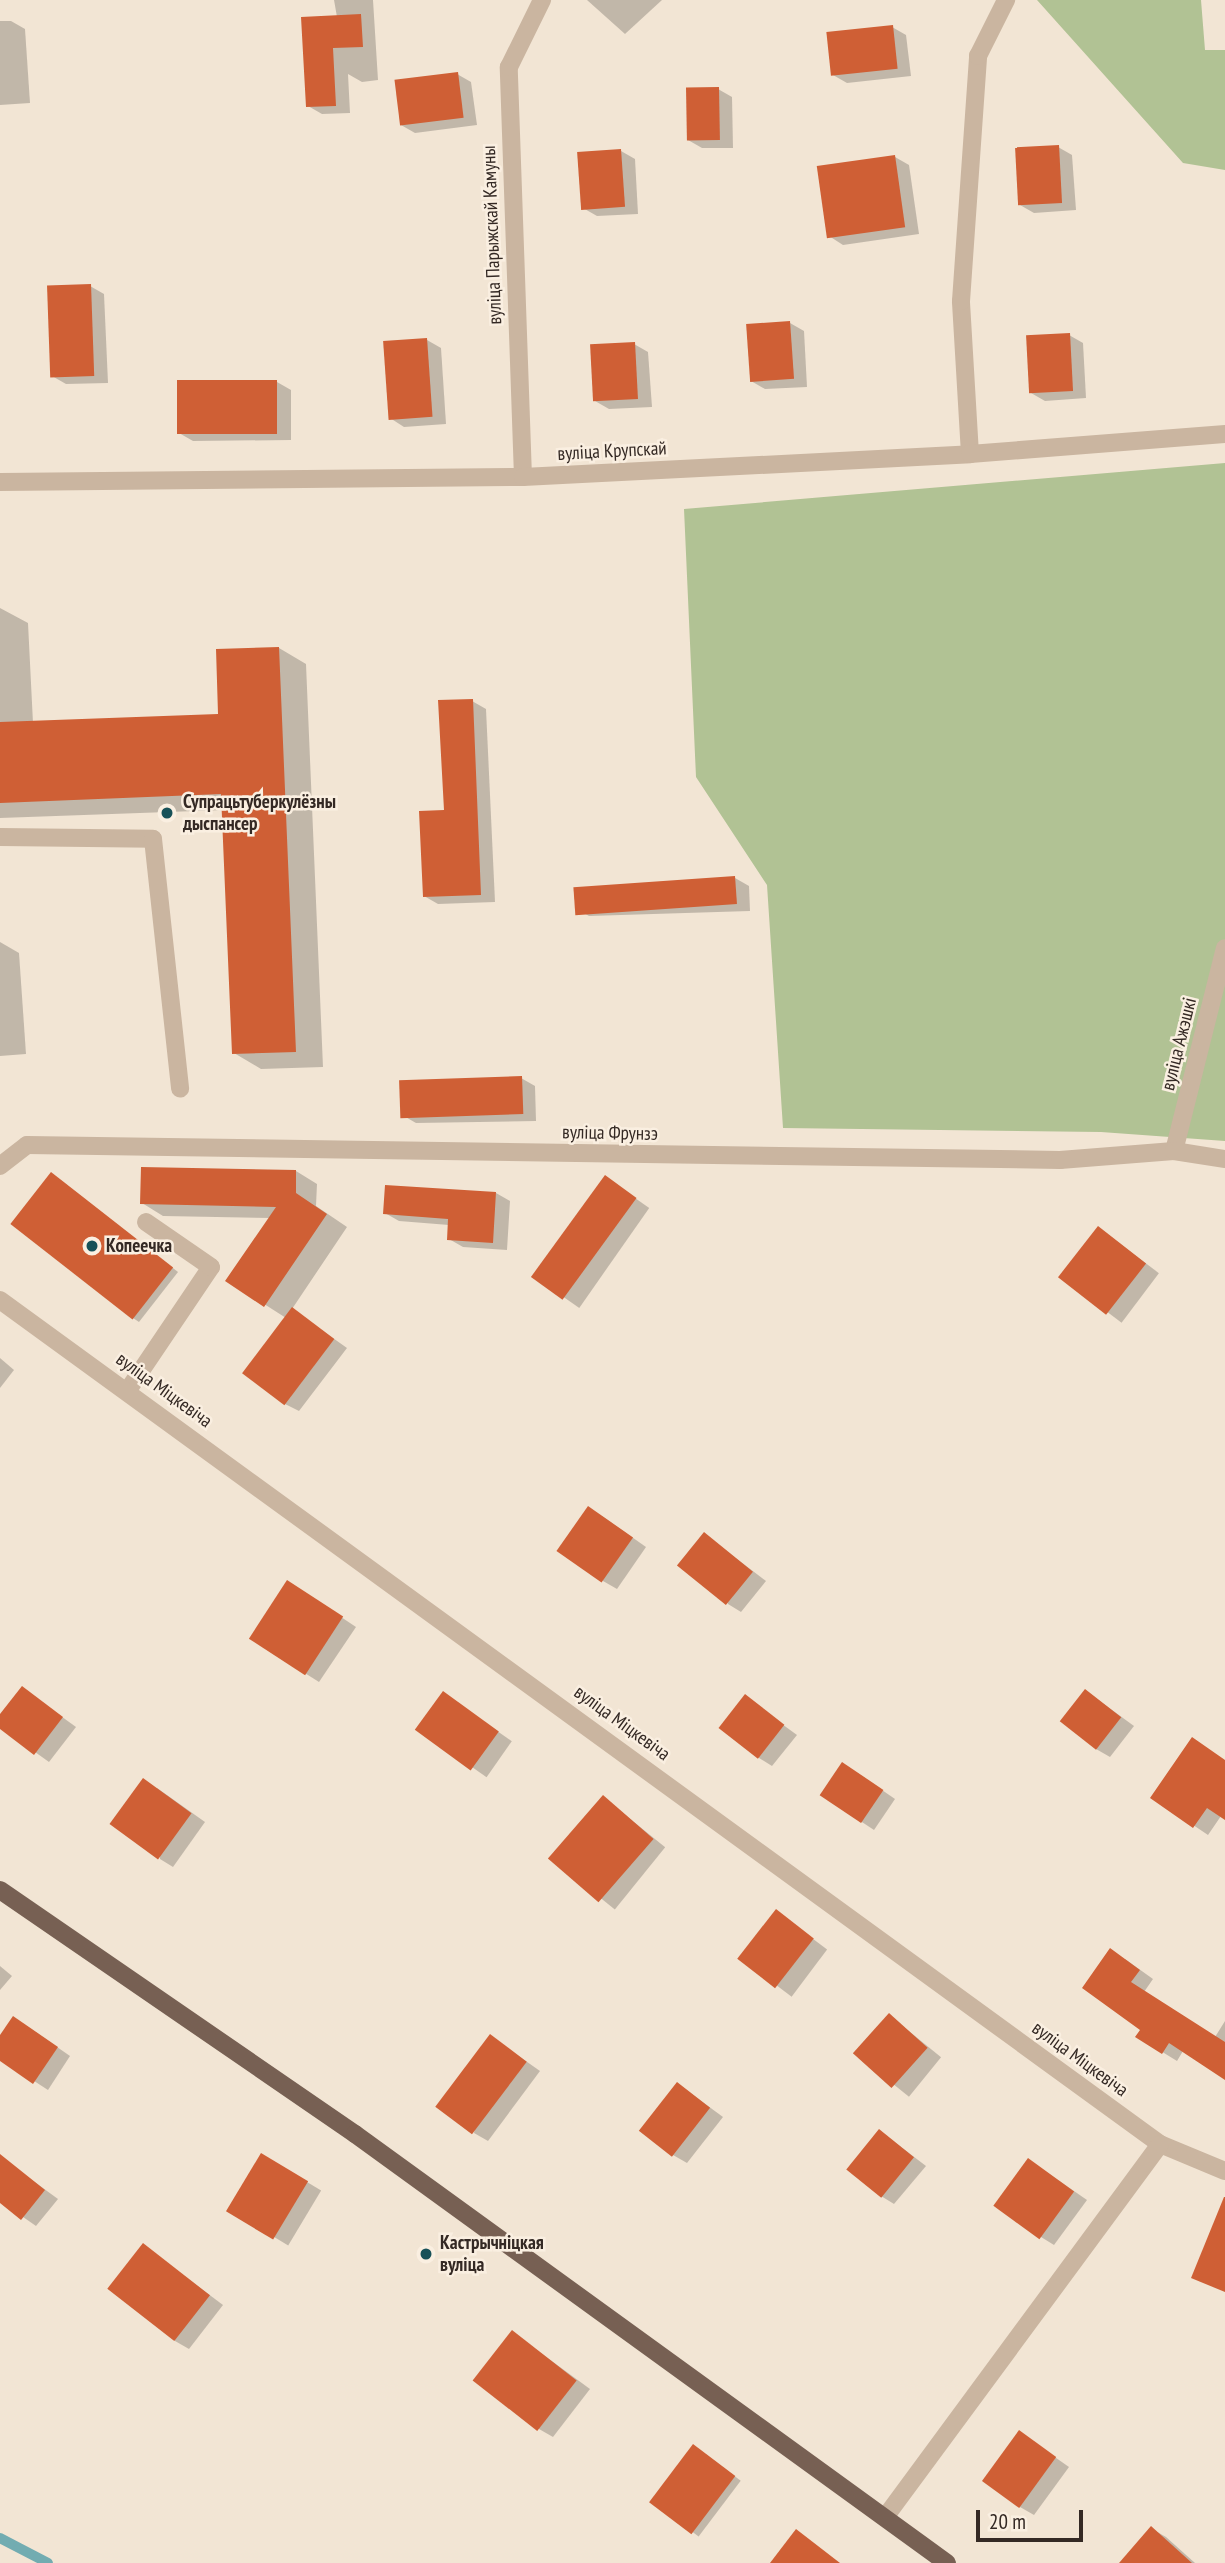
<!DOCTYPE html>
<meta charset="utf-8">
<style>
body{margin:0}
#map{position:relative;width:1225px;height:2563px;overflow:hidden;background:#f2e5d4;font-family:"PT Sans Narrow",sans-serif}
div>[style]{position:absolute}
.green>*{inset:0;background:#b1c294}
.shadow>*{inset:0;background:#0003;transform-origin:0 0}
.stream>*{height:10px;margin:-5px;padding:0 5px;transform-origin:5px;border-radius:5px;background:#72acb1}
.building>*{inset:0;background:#cf5f35;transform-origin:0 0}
.service>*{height:18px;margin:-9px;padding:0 9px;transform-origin:9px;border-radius:9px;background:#cab5a0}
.minor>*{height:18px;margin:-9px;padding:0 9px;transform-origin:9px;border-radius:9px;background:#cab5a0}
.primary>*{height:18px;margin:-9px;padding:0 9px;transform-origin:9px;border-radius:9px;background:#776053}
.dots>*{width:19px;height:19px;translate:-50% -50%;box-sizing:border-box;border:4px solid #faefe1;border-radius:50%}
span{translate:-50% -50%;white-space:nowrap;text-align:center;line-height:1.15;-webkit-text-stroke:5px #faefe1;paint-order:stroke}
.street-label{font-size:19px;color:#342924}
.poi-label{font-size:19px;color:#342924;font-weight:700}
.left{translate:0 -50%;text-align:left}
.scale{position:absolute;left:976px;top:2510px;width:107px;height:32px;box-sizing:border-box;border:4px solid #342924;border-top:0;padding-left:9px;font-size:21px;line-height:24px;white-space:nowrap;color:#342924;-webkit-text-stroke:5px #faefe1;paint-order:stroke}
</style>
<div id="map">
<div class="green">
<i style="clip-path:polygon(1037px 0,1201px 0,1205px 50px,1225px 50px,1225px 170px,1183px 163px)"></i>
<i style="clip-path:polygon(1225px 463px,1225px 1141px,1101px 1132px,783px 1128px,767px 885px,696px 777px,684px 509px)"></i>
</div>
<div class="shadow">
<i style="clip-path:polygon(334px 0,373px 0,378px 80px,362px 82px,348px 74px,350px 113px,322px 114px,308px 106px,337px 17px)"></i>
<i style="clip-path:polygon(587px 0,662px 0,625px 34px)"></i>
<i style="clip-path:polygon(0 21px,11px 21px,25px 29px,30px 103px,0 105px)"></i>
<i style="clip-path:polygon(892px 27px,906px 35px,911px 76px,847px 83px,833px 75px)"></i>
<i style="clip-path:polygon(457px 74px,471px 82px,477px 125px,415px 133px,401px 125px)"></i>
<i style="clip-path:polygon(718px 89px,732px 97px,733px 148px,702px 148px,688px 140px)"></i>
<i style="clip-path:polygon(1058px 147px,1072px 155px,1076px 210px,1034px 213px,1020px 205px)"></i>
<i style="clip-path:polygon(621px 151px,635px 159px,638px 214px,597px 216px,583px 208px)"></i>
<i style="clip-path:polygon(895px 157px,909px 165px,919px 234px,843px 245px,829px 236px)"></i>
<i style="clip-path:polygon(90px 286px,104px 294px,108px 383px,66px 384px,52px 376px)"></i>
<i style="clip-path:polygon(790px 323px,804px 331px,807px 387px,765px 389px,751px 381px)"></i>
<i style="clip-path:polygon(1069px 335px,1083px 343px,1086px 398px,1045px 401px,1031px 393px)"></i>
<i style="clip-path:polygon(427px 340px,441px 348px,446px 424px,404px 427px,390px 418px)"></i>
<i style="clip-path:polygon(634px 344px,648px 352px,652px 407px,609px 409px,595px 401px)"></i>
<i style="clip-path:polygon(277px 382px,291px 390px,291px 440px,193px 441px,179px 433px)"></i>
<i style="clip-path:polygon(0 608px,28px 623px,33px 723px,220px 715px,279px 648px,306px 664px,323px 1067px,261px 1069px,234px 1053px,224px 810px,0 818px)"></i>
<i style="clip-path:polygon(472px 701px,486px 709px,495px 902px,438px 904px,424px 896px)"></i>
<i style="clip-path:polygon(735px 878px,749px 886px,750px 911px,589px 916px,575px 908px)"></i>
<i style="clip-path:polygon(0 942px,19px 953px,26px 1054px,0 1056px)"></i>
<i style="clip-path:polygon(521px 1078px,535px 1086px,536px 1121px,416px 1123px,402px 1115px)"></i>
<i style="clip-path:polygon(296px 1171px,317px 1184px,316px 1206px,347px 1227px,292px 1309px,347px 1348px,299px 1411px,285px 1404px,286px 1318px,228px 1281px,271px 1218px,163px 1216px,142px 1203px)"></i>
<i style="left:605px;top:1177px;width:54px;height:122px;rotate:35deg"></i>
<i style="clip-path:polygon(58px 1178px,178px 1272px,139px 1322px,133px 1318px)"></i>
<i style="clip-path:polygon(387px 1187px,496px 1193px,510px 1201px,507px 1250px,463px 1247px,449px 1239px,449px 1225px,399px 1221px,385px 1213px)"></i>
<i style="left:1099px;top:1228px;width:75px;height:62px;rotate:37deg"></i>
<i style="clip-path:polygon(0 1358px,14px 1370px,0 1388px)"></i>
<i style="clip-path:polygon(602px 1516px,646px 1547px,617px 1589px,603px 1581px)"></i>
<i style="clip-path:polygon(704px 1534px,766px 1581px,741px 1612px,728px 1604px)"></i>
<i style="clip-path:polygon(302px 1591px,356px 1627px,319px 1682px,251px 1639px)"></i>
<i style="clip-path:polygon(22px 1688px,76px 1727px,49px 1762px,0 1727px,0 1717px)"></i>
<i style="clip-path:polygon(1086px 1691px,1134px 1726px,1110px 1757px,1096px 1749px)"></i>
<i style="left:443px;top:1693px;width:84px;height:44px;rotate:35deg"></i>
<i style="clip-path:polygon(745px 1697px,797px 1735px,772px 1766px,759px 1758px)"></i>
<i style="clip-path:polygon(1225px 1760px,1225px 1818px,1221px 1816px,1208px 1835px,1153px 1798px)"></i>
<i style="clip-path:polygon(856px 1772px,895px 1799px,874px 1830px,821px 1795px)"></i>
<i style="clip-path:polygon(157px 1788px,205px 1822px,173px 1867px,160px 1859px)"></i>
<i style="left:603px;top:1797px;width:80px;height:80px;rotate:39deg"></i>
<i style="left:776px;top:1911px;width:64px;height:59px;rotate:37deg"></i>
<i style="clip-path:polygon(1125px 1959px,1153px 1979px,1144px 1992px,1215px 2037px,1225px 2021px,1225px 2078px,1183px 2051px,1177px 2061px,1138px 2037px,1142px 2029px)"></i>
<i style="clip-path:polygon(0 1966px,12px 1976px,0 1990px)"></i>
<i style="left:889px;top:2015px;width:67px;height:51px;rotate:39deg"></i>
<i style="clip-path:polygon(27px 2026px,70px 2056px,48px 2090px,0 2059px,0 2038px)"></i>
<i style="clip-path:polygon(490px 2036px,540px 2071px,488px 2141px,474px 2133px)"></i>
<i style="clip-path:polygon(678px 2084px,723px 2117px,687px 2163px,673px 2155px)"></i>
<i style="clip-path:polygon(880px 2131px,926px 2166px,894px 2204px,881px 2196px)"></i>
<i style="left:262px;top:2155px;width:69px;height:64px;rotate:31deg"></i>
<i style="clip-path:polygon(1029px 2160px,1087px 2200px,1054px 2245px,1041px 2237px)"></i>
<i style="clip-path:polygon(10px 2164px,58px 2199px,36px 2226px,0 2201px,0 2177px)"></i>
<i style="clip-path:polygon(143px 2245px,223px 2305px,189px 2349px,175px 2341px)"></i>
<i style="clip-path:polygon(512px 2332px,590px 2389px,553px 2437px,539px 2429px)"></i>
<i style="clip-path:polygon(1019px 2432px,1069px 2467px,1034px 2515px,1020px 2507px)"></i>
<i style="left:700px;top:2450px;width:51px;height:70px;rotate:37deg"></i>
<i style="clip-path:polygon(1152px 2529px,1166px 2537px,1195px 2563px,1121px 2563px)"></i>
</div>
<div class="stream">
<i style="left:0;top:2538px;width:54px;rotate:27.5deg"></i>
</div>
<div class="building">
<i style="clip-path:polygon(361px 14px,363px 47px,333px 48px,336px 106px,306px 107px,301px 17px)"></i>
<i style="left:893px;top:25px;width:44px;height:67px;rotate:84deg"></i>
<i style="left:458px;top:72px;width:46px;height:64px;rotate:83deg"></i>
<i style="left:719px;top:87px;width:53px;height:33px;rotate:89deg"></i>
<i style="left:1059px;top:145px;width:58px;height:44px;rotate:87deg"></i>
<i style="left:621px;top:149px;width:58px;height:44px;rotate:86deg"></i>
<i style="left:895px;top:155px;width:73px;height:79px;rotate:82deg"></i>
<i style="left:91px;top:284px;width:92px;height:44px;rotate:88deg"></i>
<i style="left:790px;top:321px;width:58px;height:44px;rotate:86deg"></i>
<i style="left:1070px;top:333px;width:58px;height:44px;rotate:87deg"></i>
<i style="left:427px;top:338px;width:79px;height:44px;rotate:86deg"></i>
<i style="left:635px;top:342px;width:57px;height:45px;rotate:87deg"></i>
<i style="left:177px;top:380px;width:100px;height:54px"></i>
<i style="clip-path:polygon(279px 647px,296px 1052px,232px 1054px,221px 794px,0 803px,0 722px,218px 714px,216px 649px)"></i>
<i style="clip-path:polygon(473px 699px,481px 895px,423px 897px,419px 811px,444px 810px,438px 700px)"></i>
<i style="left:735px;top:876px;width:28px;height:162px;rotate:86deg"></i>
<i style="left:522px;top:1076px;width:38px;height:123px;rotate:88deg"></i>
<i style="clip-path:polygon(141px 1167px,296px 1170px,296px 1193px,327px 1214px,264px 1307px,225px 1281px,276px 1207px,140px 1204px)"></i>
<i style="left:51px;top:1172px;width:155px;height:66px;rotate:38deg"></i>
<i style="left:605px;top:1175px;width:39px;height:126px;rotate:36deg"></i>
<i style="clip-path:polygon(385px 1185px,496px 1192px,493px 1243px,447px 1240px,448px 1219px,383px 1214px)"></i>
<i style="left:1098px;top:1226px;width:61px;height:65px;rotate:38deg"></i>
<i style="left:292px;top:1307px;width:53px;height:83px;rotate:37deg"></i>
<i style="left:588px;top:1506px;width:55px;height:55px;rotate:35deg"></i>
<i style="left:704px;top:1532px;width:63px;height:43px;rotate:39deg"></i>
<i style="left:287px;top:1580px;width:67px;height:70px;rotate:33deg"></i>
<i style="clip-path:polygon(22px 1686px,63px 1717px,34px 1755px,0 1729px,0 1714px)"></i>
<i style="left:1085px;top:1689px;width:46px;height:41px;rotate:38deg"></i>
<i style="left:443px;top:1691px;width:69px;height:48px;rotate:36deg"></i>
<i style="left:745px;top:1694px;width:50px;height:43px;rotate:38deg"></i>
<i style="clip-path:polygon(1192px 1737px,1225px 1760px,1225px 1820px,1207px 1808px,1193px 1828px,1150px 1798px)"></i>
<i style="left:842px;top:1762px;width:50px;height:40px;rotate:34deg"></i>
<i style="left:143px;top:1778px;width:60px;height:57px;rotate:36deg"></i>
<i style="left:603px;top:1795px;width:67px;height:84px;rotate:41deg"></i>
<i style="left:776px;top:1909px;width:48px;height:63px;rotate:38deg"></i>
<i style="clip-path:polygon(1110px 1948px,1140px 1970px,1131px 1982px,1225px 2042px,1225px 2080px,1169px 2043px,1162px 2054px,1135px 2037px,1140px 2030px,1082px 1988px)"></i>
<i style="left:889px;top:2013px;width:52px;height:54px;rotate:42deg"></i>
<i style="clip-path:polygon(13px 2016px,58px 2047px,33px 2084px,0 2061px,0 2035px)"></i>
<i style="left:490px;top:2034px;width:46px;height:91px;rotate:37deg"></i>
<i style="left:677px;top:2082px;width:42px;height:62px;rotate:38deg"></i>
<i style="left:879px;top:2129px;width:45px;height:52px;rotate:39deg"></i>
<i style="left:261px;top:2153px;width:55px;height:68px;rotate:31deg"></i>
<i style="clip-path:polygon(0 2154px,45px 2190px,21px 2220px,0 2203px)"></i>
<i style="left:1028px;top:2158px;width:57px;height:59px;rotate:36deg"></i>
<i style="clip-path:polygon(1224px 2197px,1225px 2197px,1225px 2292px,1191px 2278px)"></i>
<i style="left:143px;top:2243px;width:85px;height:58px;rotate:38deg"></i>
<i style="left:512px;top:2330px;width:82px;height:64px;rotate:38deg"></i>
<i style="left:1019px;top:2430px;width:46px;height:63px;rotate:36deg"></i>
<i style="left:693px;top:2444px;width:53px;height:73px;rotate:37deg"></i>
<i style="clip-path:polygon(1151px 2526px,1192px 2563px,1119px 2563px)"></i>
<i style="clip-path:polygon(796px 2529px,840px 2563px,770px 2563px)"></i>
</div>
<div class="service">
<i style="left:970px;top:454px;width:153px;rotate:-93.4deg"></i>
<i style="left:961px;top:301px;width:246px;rotate:-86deg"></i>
<i style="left:978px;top:56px;width:63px;rotate:-63.4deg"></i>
<i style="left:0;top:837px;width:153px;rotate:0.7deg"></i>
<i style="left:153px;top:839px;width:251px;rotate:83.8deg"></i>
<i style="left:128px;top:1390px;width:148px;rotate:-56deg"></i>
<i style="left:211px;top:1267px;width:79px;rotate:-145.3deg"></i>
</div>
<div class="minor">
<i style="left:523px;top:477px;width:410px;rotate:-92deg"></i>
<i style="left:509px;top:67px;width:75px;rotate:-63.8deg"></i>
<i style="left:0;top:482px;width:523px;rotate:-0.55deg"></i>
<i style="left:523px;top:477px;width:448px;rotate:-2.9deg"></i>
<i style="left:970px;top:454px;width:256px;rotate:-4.5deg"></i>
<i style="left:1174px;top:1151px;width:209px;rotate:-75.9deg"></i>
<i style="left:0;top:1166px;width:34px;rotate:-38deg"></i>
<i style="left:27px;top:1145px;width:1033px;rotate:0.83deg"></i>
<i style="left:1060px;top:1160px;width:114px;rotate:-4.5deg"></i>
<i style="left:1174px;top:1151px;width:52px;rotate:8.9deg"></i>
<i style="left:0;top:1300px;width:1435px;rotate:36.04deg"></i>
<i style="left:1160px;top:2144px;width:70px;rotate:22.6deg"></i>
<i style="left:886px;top:2516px;width:462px;rotate:-53.6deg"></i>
</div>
<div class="primary">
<i style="left:0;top:1890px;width:431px;rotate:34.5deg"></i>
<i style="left:355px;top:2134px;width:731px;rotate:35.93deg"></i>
</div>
<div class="dots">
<i style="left:167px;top:813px;background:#175158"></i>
<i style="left:92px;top:1246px;background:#175158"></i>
<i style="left:426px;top:2254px;background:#175158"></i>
</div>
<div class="street-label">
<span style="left:492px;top:235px;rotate:-92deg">вуліца Парыжскай Камуны</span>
<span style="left:612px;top:451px;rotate:-3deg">вуліца Крупскай</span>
<span style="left:1179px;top:1044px;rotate:-76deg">вуліца Ажэшкі</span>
<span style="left:610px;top:1133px;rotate:1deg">вуліца Фрунзэ</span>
<span style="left:164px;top:1390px;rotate:36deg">вуліца Міцкевіча</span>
<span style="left:622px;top:1723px;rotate:36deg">вуліца Міцкевіча</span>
<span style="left:1080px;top:2059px;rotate:36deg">вуліца Міцкевіча</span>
</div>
<div class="poi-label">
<span class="left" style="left:183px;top:813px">Супрацьтуберкулёзны<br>дыспансер</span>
<span class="left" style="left:106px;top:1246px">Копеечка</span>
<span class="left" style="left:440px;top:2254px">Кастрычніцкая<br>вуліца</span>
</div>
<div class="scale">20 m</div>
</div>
